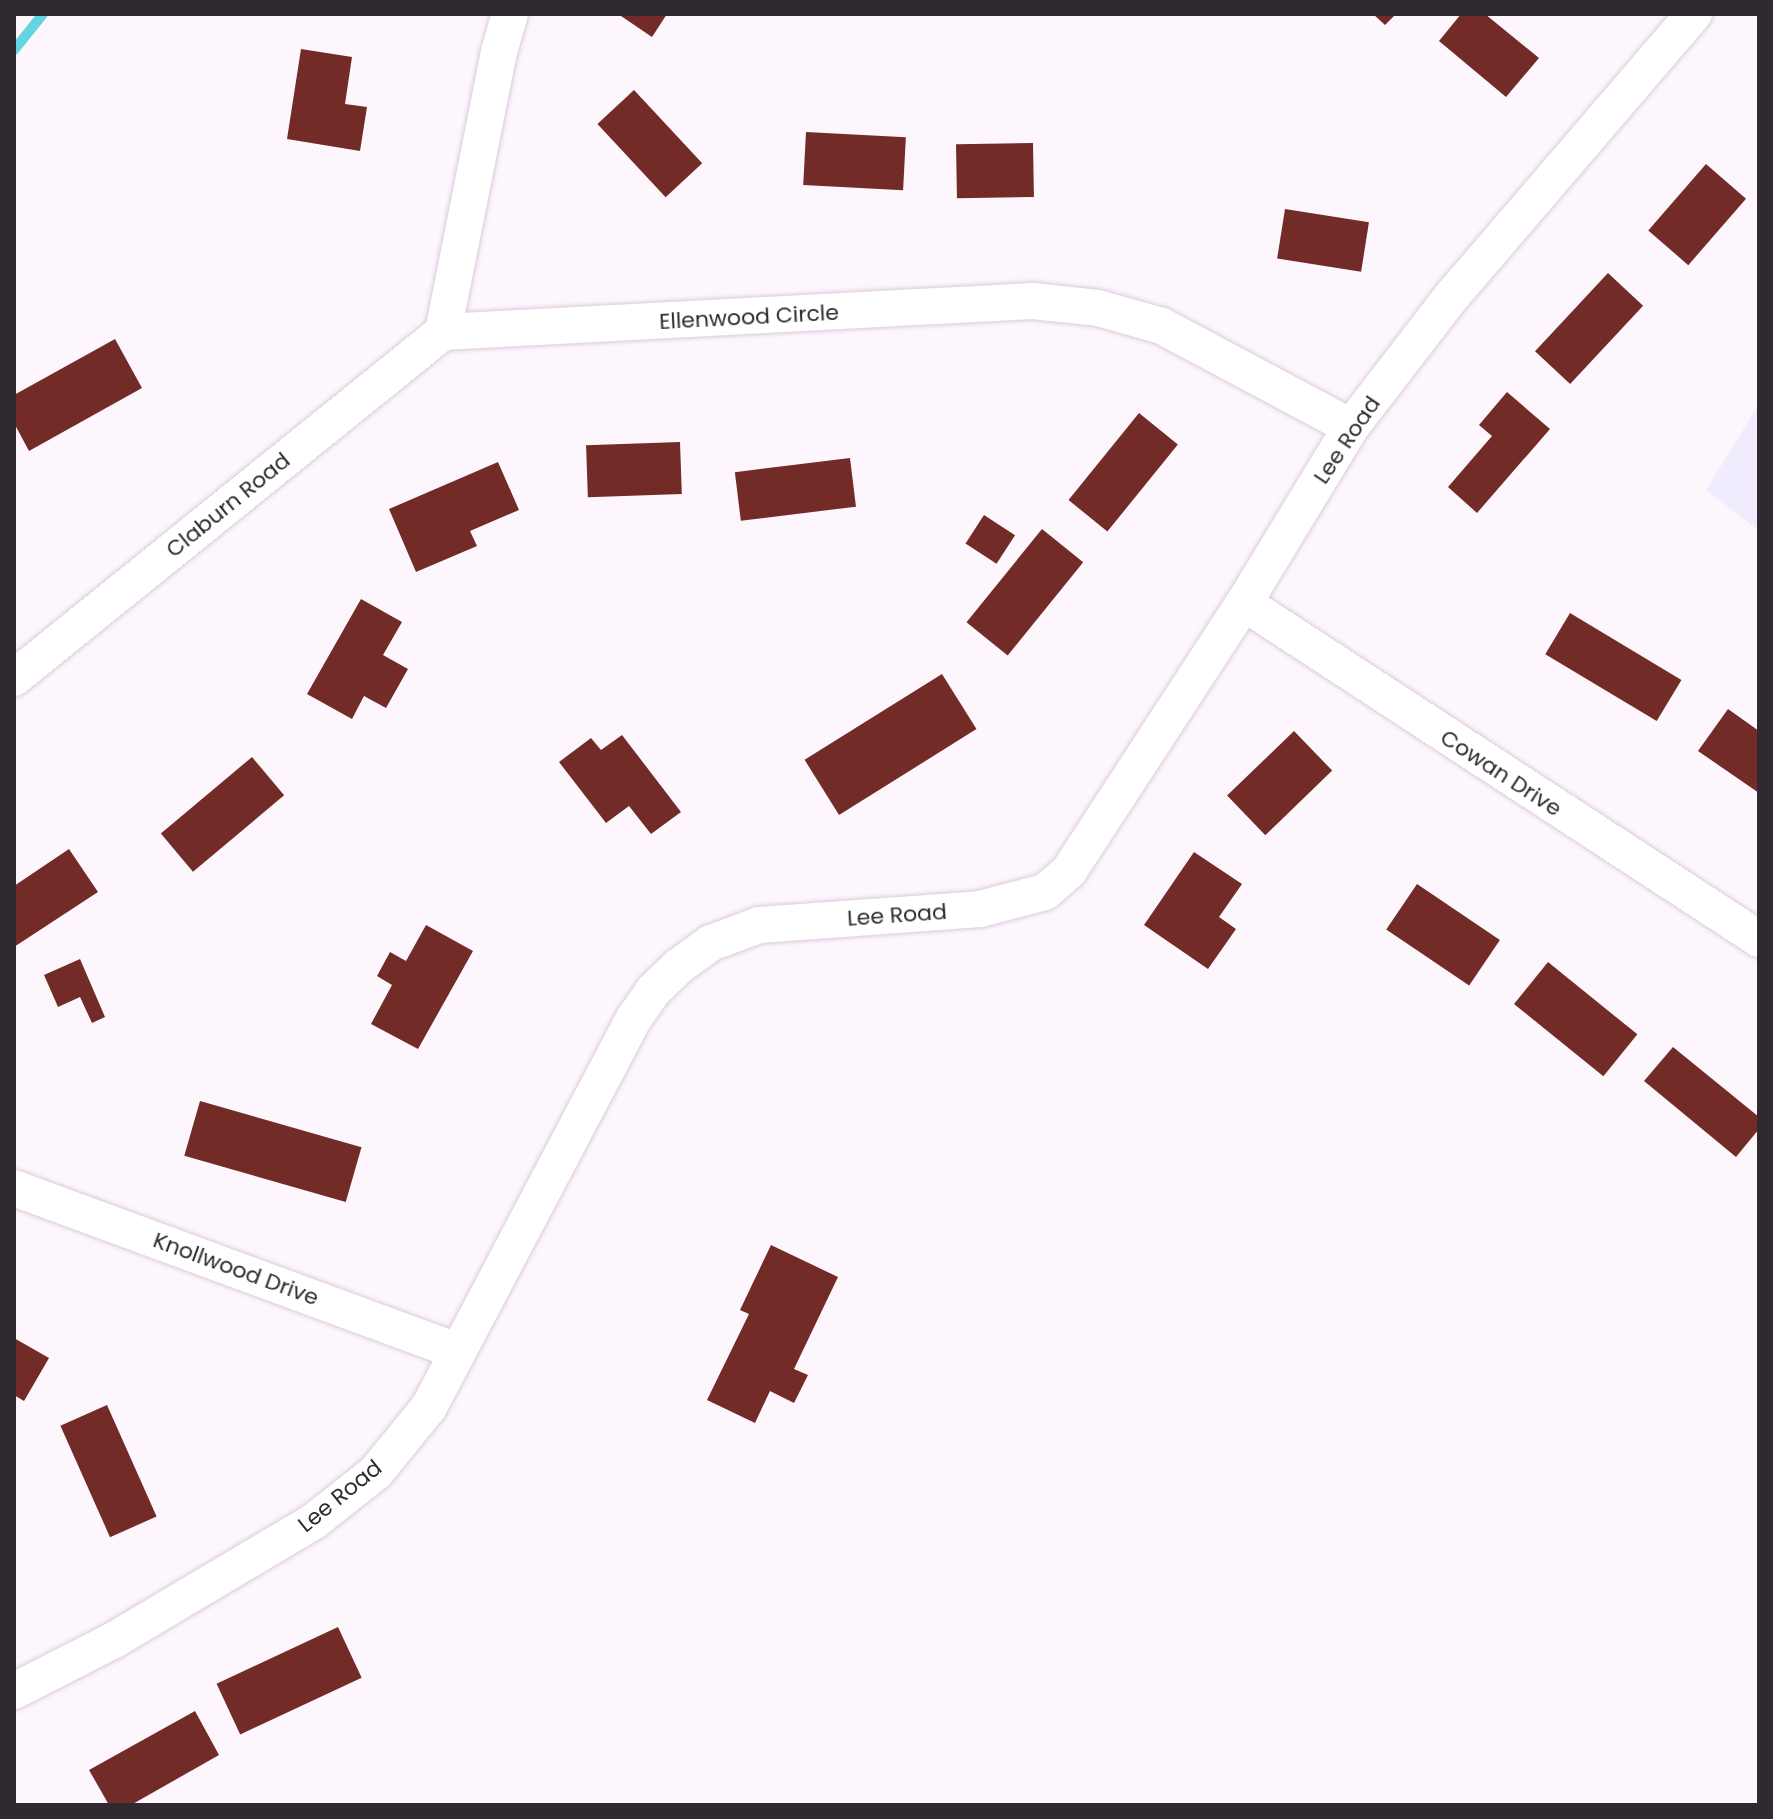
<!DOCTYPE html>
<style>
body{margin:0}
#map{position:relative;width:1773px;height:1819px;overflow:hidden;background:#fdf7fd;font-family:Poppins,sans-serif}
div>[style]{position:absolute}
.commercial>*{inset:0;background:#f0ecfe}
.stream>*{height:10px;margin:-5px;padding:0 5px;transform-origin:5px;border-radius:5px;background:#64d4e0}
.building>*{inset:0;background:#732b27;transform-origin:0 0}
.roads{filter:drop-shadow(0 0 2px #dbcbdc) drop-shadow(0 0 2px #dbcbdc)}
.street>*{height:36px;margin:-18px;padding:0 18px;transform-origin:18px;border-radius:18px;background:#fff}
span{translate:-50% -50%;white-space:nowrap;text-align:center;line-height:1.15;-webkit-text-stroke:8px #fff;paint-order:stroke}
.street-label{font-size:22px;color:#302a30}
.frame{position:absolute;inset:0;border:16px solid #302a30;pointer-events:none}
</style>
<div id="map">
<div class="commercial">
<i style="clip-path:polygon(1759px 404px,1759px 531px,1706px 490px)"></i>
</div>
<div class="stream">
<i style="left:14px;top:50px;width:46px;rotate:-51.1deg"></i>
</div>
<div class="building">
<i style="clip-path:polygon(618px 14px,667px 14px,652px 37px)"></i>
<i style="clip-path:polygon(1373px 14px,1396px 14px,1385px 25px)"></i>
<i style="clip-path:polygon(1461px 14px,1485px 14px,1539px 58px,1506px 97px,1439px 41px)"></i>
<i style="clip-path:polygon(301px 49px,352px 57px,345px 104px,367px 107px,360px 151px,287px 139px)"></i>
<i style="left:634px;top:90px;width:100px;height:50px;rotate:47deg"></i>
<i style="left:806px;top:132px;width:100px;height:53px;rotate:3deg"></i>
<i style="left:1033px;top:143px;width:54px;height:77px;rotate:89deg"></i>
<i style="left:1706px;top:164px;width:53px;height:88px;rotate:41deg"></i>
<i style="left:1285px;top:209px;width:85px;height:50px;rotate:9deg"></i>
<i style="left:1608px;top:273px;width:48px;height:107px;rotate:43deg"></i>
<i style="clip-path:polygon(115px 339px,142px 388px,29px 451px,14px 423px,14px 395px)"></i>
<i style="clip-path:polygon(1507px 392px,1550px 429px,1477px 513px,1448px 487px,1492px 436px,1479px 425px)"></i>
<i style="left:1139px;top:413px;width:50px;height:112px;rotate:39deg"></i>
<i style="left:680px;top:442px;width:52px;height:94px;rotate:88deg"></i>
<i style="left:850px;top:458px;width:49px;height:116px;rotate:83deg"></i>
<i style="clip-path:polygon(498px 462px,519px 510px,470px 531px,477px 546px,416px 572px,389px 509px)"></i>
<i style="left:984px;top:515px;width:37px;height:34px;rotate:33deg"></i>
<i style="left:1042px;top:529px;width:53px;height:120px;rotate:39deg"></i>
<i style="clip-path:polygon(361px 599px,402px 622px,383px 655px,408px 669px,386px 708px,364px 696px,352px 719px,307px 694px)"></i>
<i style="left:1570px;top:613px;width:130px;height:48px;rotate:31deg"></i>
<i style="left:942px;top:674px;width:65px;height:162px;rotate:58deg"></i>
<i style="clip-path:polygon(1728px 709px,1759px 731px,1759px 793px,1698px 751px)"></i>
<i style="left:1294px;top:731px;width:55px;height:93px;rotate:46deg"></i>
<i style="clip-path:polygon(622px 735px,681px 812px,651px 834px,629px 806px,606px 823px,559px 762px,591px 738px,601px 750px)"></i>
<i style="left:252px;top:757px;width:50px;height:119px;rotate:50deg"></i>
<i style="clip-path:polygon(69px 849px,98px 892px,14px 947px,14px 886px)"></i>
<i style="clip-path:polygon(1194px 852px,1242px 884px,1219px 917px,1236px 929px,1208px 969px,1144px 925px)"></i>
<i style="left:1417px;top:884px;width:100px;height:55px;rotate:34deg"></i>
<i style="clip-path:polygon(426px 925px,473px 951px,418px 1049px,371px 1024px,392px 985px,377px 976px,390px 952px,406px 961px)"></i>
<i style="clip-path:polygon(80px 959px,105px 1017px,92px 1023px,80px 997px,58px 1007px,44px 975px)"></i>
<i style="left:1548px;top:962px;width:115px;height:54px;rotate:39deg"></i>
<i style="clip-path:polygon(1673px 1047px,1759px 1117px,1759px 1129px,1736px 1157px,1644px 1081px)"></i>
<i style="left:200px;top:1101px;width:168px;height:57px;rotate:16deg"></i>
<i style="clip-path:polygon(771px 1245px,838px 1277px,794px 1369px,808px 1375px,794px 1403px,770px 1391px,755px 1423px,707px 1400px,749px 1314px,740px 1310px)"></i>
<i style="clip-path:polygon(14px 1338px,49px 1358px,24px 1401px,14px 1395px)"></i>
<i style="left:107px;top:1405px;width:122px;height:51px;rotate:66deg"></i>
<i style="left:338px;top:1627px;width:56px;height:134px;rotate:65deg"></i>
<i style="clip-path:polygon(195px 1711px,219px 1755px,131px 1805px,109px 1805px,89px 1770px)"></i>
</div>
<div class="roads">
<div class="street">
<i style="left:443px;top:332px;width:591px;rotate:-3.01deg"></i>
<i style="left:1033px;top:301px;width:65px;rotate:6.1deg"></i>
<i style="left:1098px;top:308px;width:66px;rotate:15.7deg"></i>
<i style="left:1162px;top:326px;width:214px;rotate:28.1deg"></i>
<i style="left:443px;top:332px;width:286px;rotate:-78.7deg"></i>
<i style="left:499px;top:52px;width:40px;rotate:-74deg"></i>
<i style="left:1244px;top:603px;width:615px;rotate:33.12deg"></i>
<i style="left:14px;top:678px;width:551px;rotate:-38.89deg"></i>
<i style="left:14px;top:1188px;width:473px;rotate:20.2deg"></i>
<i style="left:14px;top:1691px;width:112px;rotate:-27deg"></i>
<i style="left:114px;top:1640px;width:231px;rotate:-30.7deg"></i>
<i style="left:313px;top:1522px;width:80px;rotate:-38.4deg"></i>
<i style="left:376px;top:1472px;width:84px;rotate:-50.8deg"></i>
<i style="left:429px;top:1407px;width:441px;rotate:-62.2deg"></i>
<i style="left:635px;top:1017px;width:32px;rotate:-55deg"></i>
<i style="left:653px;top:991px;width:36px;rotate:-44deg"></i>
<i style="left:679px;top:966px;width:39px;rotate:-36deg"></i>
<i style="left:711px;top:943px;width:51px;rotate:-20.6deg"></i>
<i style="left:759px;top:925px;width:222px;rotate:-4.1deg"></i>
<i style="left:980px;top:909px;width:67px;rotate:-14.7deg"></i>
<i style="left:1045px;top:892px;width:32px;rotate:-41deg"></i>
<i style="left:1069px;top:871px;width:320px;rotate:-56.9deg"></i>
<i style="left:1244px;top:603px;width:206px;rotate:-58.7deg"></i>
<i style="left:1351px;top:427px;width:165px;rotate:-52.4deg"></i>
<i style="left:1452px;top:296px;width:372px;rotate:-49.4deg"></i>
</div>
</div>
<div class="street-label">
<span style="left:749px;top:317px;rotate:-3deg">Ellenwood Circle</span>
<span style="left:1347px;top:440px;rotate:-56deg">Lee Road</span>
<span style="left:228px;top:505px;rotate:-39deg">Claburn Road</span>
<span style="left:1501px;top:773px;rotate:33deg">Cowan Drive</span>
<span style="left:897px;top:915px;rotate:-4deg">Lee Road</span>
<span style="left:236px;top:1269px;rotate:20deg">Knollwood Drive</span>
<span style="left:340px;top:1496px;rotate:-39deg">Lee Road</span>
</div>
<div class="frame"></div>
</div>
